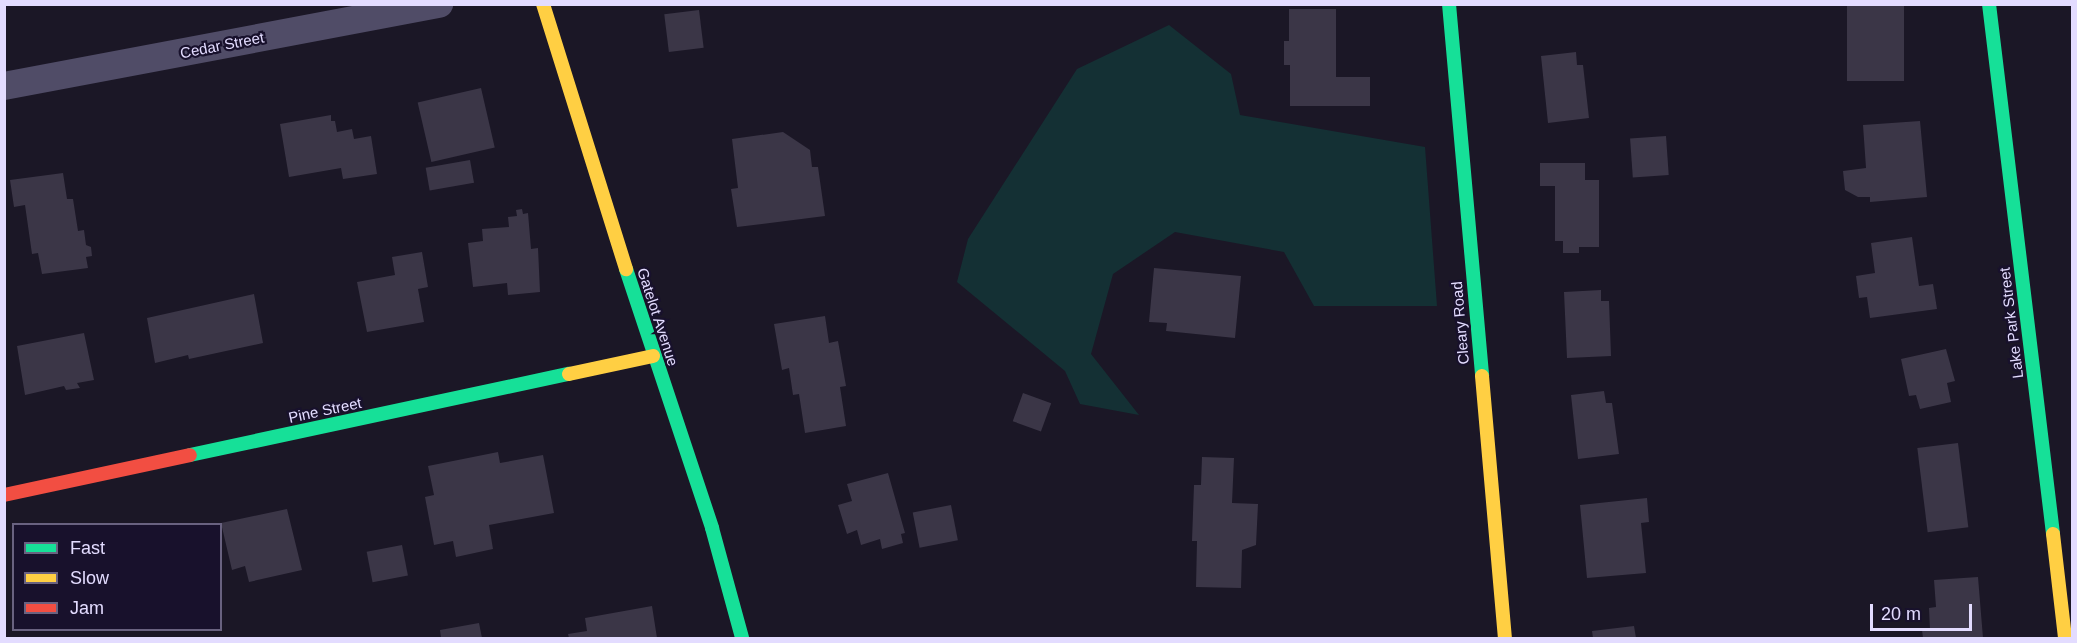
<!DOCTYPE html>
<style>
body{margin:0}
#map{position:relative;width:2077px;height:643px;overflow:hidden;background:#1b1726;font-family:Arial,sans-serif}
div>[style]{position:absolute}
.green>*{inset:0;background:#143034}
.building>*{inset:0;background:#3b3647;transform-origin:0 0}
.street>*{height:28px;margin:-14px;padding:0 14px;transform-origin:14px;border-radius:14px;background:#504c67}
.fast>*{height:14px;margin:-7px;padding:0 7px;transform-origin:7px;border-radius:7px;background:#16e098}
.slow>*{height:14px;margin:-7px;padding:0 7px;transform-origin:7px;border-radius:7px;background:#ffcf43}
.jam>*{height:14px;margin:-7px;padding:0 7px;transform-origin:7px;border-radius:7px;background:#f24e42}
span{translate:-50% -50%;white-space:nowrap;text-align:center;line-height:1.15;-webkit-text-stroke:4.5px #18112c;paint-order:stroke}
.street-label{font-size:15px;color:#e3dcff}
.frame{position:absolute;inset:0;border:6px solid #e3dcff;pointer-events:none}
.legend{position:absolute;left:12px;top:523px;width:210px;height:108px;box-sizing:border-box;background:#18112c;border:2px solid #696280;margin:0;padding:8px 10px;list-style:none;font-size:18px;color:#e3dcff}
.legend li{display:flex;align-items:center;gap:12px;height:30px}
.legend b{width:30px;border:2px solid #696280}
.scale{position:absolute;left:1870px;top:604px;width:102px;height:27px;box-sizing:border-box;border:3px solid #e3dcff;border-top:0;padding-left:8px;font-size:18px;line-height:21px;white-space:nowrap;color:#e3dcff;-webkit-text-stroke:4px #18112c;paint-order:stroke}
</style>
<div id="map">
<div class="green">
<i style="clip-path:polygon(1169px 25px,1231px 74px,1240px 115px,1425px 147px,1437px 306px,1314px 306px,1284px 252px,1175px 232px,1113px 274px,1091px 354px,1139px 415px,1080px 404px,1065px 371px,957px 282px,968px 239px,1077px 69px)"></i>
</div>
<div class="building">
<i style="left:1847px;top:4px;width:57px;height:77px"></i>
<i style="clip-path:polygon(1289px 9px,1336px 9px,1336px 77px,1370px 77px,1370px 106px,1290px 106px,1290px 65px,1284px 65px,1284px 41px,1289px 41px)"></i>
<i style="left:699px;top:10px;width:38px;height:35px;rotate:83deg"></i>
<i style="clip-path:polygon(1576px 52px,1577px 65px,1583px 65px,1589px 118px,1548px 123px,1541px 56px)"></i>
<i style="left:481px;top:88px;width:61px;height:65px;rotate:77deg"></i>
<i style="clip-path:polygon(331px 115px,331px 121px,335px 121px,337px 132px,352px 129px,354px 139px,371px 136px,377px 174px,343px 179px,341px 168px,289px 177px,280px 124px)"></i>
<i style="clip-path:polygon(1920px 121px,1927px 197px,1870px 202px,1870px 197px,1858px 197px,1845px 190px,1843px 171px,1866px 168px,1863px 125px)"></i>
<i style="clip-path:polygon(783px 132px,810px 150px,812px 167px,818px 167px,825px 216px,737px 227px,731px 189px,738px 188px,732px 139px)"></i>
<i style="left:1666px;top:136px;width:39px;height:36px;rotate:86deg"></i>
<i style="left:470px;top:160px;width:23px;height:45px;rotate:80deg"></i>
<i style="clip-path:polygon(1540px 163px,1585px 163px,1585px 180px,1599px 180px,1599px 247px,1579px 247px,1579px 253px,1563px 253px,1563px 241px,1555px 241px,1555px 186px,1540px 186px)"></i>
<i style="clip-path:polygon(63px 173px,67px 199px,73px 199px,78px 231px,84px 230px,86px 245px,91px 247px,92px 256px,86px 257px,88px 268px,42px 274px,38px 253px,32px 254px,25px 205px,14px 207px,10px 180px)"></i>
<i style="clip-path:polygon(522px 209px,523px 214px,528px 213px,531px 249px,538px 248px,540px 292px,508px 295px,507px 283px,473px 287px,468px 243px,483px 241px,482px 229px,509px 227px,508px 217px,517px 216px,516px 210px)"></i>
<i style="clip-path:polygon(1912px 237px,1919px 286px,1933px 284px,1937px 309px,1870px 318px,1867px 297px,1859px 298px,1856px 276px,1875px 273px,1871px 243px)"></i>
<i style="clip-path:polygon(422px 252px,428px 287px,418px 289px,424px 322px,367px 332px,357px 282px,395px 275px,392px 257px)"></i>
<i style="clip-path:polygon(1154px 268px,1241px 276px,1235px 338px,1166px 331px,1167px 323px,1149px 322px)"></i>
<i style="clip-path:polygon(1601px 290px,1601px 301px,1609px 301px,1611px 356px,1567px 358px,1564px 292px)"></i>
<i style="clip-path:polygon(254px 294px,263px 343px,189px 359px,188px 355px,155px 363px,147px 318px)"></i>
<i style="clip-path:polygon(825px 316px,829px 343px,838px 341px,846px 386px,840px 387px,846px 426px,805px 433px,799px 394px,793px 395px,789px 368px,782px 370px,774px 324px)"></i>
<i style="clip-path:polygon(84px 333px,94px 380px,77px 383px,80px 388px,66px 390px,64px 386px,25px 395px,17px 346px)"></i>
<i style="clip-path:polygon(1946px 349px,1955px 381px,1947px 383px,1951px 402px,1920px 409px,1916px 395px,1909px 396px,1901px 359px)"></i>
<i style="clip-path:polygon(1604px 391px,1606px 403px,1612px 403px,1619px 454px,1578px 459px,1571px 395px)"></i>
<i style="left:1023px;top:393px;width:30px;height:30px;rotate:20deg"></i>
<i style="left:1958px;top:443px;width:85px;height:41px;rotate:83deg"></i>
<i style="clip-path:polygon(498px 452px,500px 463px,543px 455px,554px 513px,489px 525px,493px 549px,456px 557px,453px 541px,434px 545px,425px 497px,434px 495px,428px 466px)"></i>
<i style="clip-path:polygon(1202px 457px,1234px 458px,1232px 503px,1258px 504px,1256px 545px,1242px 550px,1241px 588px,1196px 587px,1197px 541px,1192px 541px,1194px 485px,1201px 485px)"></i>
<i style="clip-path:polygon(888px 473px,905px 533px,901px 534px,903px 543px,882px 549px,880px 539px,861px 545px,857px 530px,847px 534px,838px 505px,852px 501px,847px 484px)"></i>
<i style="clip-path:polygon(1647px 498px,1649px 522px,1641px 523px,1646px 573px,1587px 578px,1580px 505px)"></i>
<i style="left:951px;top:505px;width:36px;height:39px;rotate:79deg"></i>
<i style="clip-path:polygon(287px 509px,302px 570px,249px 582px,245px 566px,232px 570px,221px 523px)"></i>
<i style="left:402px;top:545px;width:31px;height:36px;rotate:79deg"></i>
<i style="clip-path:polygon(1978px 577px,1983px 638px,1923px 638px,1922px 630px,1930px 630px,1929px 608px,1936px 607px,1934px 580px)"></i>
<i style="clip-path:polygon(652px 606px,657px 638px,569px 638px,568px 634px,587px 631px,585px 618px)"></i>
<i style="clip-path:polygon(479px 623px,482px 638px,441px 638px,440px 630px)"></i>
<i style="clip-path:polygon(1634px 626px,1636px 638px,1593px 638px,1592px 631px)"></i>
</div>
<div class="street">
<i style="left:4px;top:86px;width:443px;rotate:-10.7deg"></i>
</div>
<div class="fast">
<i style="left:1449px;top:4px;width:373px;rotate:84.9deg"></i>
<i style="left:1989px;top:4px;width:534px;rotate:83.11deg"></i>
<i style="left:626px;top:269px;width:273px;rotate:71.6deg"></i>
<i style="left:712px;top:528px;width:114px;rotate:74.7deg"></i>
<i style="left:190px;top:455px;width:388px;rotate:-12.1deg"></i>
</div>
<div class="slow">
<i style="left:543px;top:4px;width:278px;rotate:72.6deg"></i>
<i style="left:569px;top:374px;width:86px;rotate:-12.1deg"></i>
<i style="left:1482px;top:376px;width:263px;rotate:85deg"></i>
<i style="left:2053px;top:534px;width:105px;rotate:83.4deg"></i>
</div>
<div class="jam">
<i style="left:4px;top:495px;width:190px;rotate:-12.1deg"></i>
</div>
<div class="street-label">
<span style="left:222px;top:45px;rotate:-11deg">Cedar Street</span>
<span style="left:658px;top:317px;rotate:72deg">Gatelot Avenue</span>
<span style="left:1460px;top:323px;rotate:-95deg">Cleary Road</span>
<span style="left:2011px;top:323px;rotate:-97deg">Lake Park Street</span>
<span style="left:325px;top:410px;rotate:-12deg">Pine Street</span>
</div>
<div class="frame"></div>
<ul class="legend">
<li><b style="height:8px;background:#16e098"></b>Fast</li>
<li><b style="height:8px;background:#ffcf43"></b>Slow</li>
<li><b style="height:8px;background:#f24e42"></b>Jam</li>
</ul>
<div class="scale">20 m</div>
</div>
